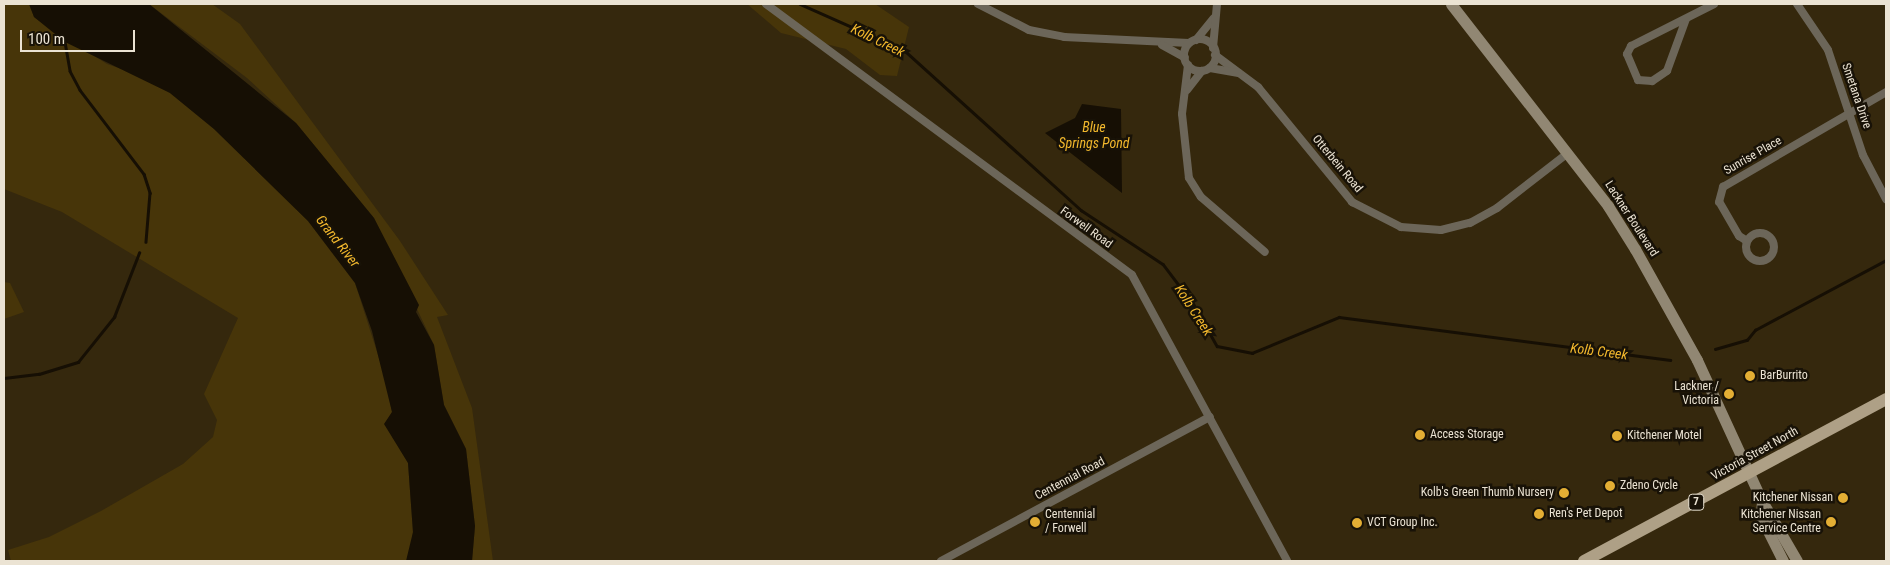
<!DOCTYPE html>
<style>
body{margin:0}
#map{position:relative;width:1890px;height:565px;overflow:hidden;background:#35280d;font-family:"Roboto Condensed",sans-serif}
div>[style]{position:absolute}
.green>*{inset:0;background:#473509}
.water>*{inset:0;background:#160f04}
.stream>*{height:2.5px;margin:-1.25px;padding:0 1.25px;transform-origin:1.25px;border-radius:1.25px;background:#160f04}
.minor>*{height:8px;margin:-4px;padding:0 4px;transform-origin:4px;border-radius:4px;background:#6c6659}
.minor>.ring{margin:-4px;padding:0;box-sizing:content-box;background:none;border:8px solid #6c6659;border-radius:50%}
.secondary>*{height:11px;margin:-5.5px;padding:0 5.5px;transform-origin:5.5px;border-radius:5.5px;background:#918773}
.primary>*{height:12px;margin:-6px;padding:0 6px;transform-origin:6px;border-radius:6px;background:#aea086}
.dots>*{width:14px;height:14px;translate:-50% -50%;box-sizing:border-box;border:2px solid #181207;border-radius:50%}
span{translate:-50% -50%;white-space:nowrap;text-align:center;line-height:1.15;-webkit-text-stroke:5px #181207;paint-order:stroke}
.shield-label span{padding:1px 4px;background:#181207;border:1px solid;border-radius:4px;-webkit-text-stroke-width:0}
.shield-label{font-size:11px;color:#ebe3d3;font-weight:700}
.street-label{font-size:12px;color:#ebe3d3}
.poi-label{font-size:12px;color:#ebe3d3}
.left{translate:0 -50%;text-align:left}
.right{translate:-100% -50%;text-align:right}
.water-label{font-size:14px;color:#f2b82d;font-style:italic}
.frame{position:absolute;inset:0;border:5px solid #ebe3d3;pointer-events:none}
.scale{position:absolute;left:20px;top:30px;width:115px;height:22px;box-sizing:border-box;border:2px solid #ebe3d3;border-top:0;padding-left:6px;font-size:15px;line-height:18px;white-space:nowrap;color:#ebe3d3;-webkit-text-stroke:4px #181207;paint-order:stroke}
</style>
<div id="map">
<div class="green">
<i style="clip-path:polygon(4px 4px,29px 4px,34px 17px,107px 64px,142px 76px,170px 93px,214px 129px,308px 221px,355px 283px,385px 377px,392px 412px,385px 424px,408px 463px,413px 532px,409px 561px,11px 561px,8px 550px,49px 537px,101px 511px,183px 464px,213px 437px,217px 420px,204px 394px,238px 318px,62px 212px,4px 189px)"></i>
<i style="clip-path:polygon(149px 4px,212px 4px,240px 24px,400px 241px,448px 315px,437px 317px,472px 408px,493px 561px,472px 561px,475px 526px,466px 449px,444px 405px,434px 345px,374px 218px,296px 123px,247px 78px)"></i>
<i style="clip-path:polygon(747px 4px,875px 4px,909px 27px,897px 76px,880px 75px,846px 49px,781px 33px)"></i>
<i style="clip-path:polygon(4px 282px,10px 283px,24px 312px,4px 319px)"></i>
</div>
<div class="water">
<i style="clip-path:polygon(29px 4px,149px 4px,296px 123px,374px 218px,419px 305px,416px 312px,434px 345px,444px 405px,466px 449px,475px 526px,472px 561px,406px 561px,413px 532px,408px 463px,384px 424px,392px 412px,372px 331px,355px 283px,308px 221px,214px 129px,170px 93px,65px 42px,34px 17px)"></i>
<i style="clip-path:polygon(1082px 104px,1121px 109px,1122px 193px,1045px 133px,1075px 118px)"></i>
</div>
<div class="stream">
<i style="left:800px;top:4px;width:114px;rotate:23.9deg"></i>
<i style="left:904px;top:50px;width:239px;rotate:42.1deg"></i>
<i style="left:1081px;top:210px;width:98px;rotate:33.4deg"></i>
<i style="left:1163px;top:264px;width:51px;rotate:52.9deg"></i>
<i style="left:1194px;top:305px;width:47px;rotate:60.7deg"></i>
<i style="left:1217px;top:346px;width:36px;rotate:11deg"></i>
<i style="left:1252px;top:353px;width:94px;rotate:-22.5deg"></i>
<i style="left:1339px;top:317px;width:334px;rotate:7.4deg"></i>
<i style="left:65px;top:42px;width:29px;rotate:80deg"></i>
<i style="left:70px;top:71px;width:21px;rotate:62deg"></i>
<i style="left:80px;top:90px;width:106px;rotate:52.7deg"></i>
<i style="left:144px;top:174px;width:20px;rotate:72deg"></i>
<i style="left:150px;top:193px;width:49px;rotate:94.7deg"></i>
<i style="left:1715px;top:349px;width:33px;rotate:-16deg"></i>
<i style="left:1747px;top:340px;width:13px;rotate:-51deg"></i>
<i style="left:1755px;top:330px;width:149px;rotate:-28.1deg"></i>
<i style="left:4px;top:378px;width:35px;rotate:-7deg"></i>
<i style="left:39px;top:374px;width:41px;rotate:-17.1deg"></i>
<i style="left:78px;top:362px;width:58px;rotate:-51.3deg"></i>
<i style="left:114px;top:317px;width:69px;rotate:-68.7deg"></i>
</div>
<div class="minor">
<i style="left:766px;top:4px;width:455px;rotate:36.5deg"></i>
<i style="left:1132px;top:275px;width:325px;rotate:61.5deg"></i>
<i style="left:978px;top:4px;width:57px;rotate:27deg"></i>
<i style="left:1029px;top:30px;width:36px;rotate:11deg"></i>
<i style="left:1064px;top:37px;width:125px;rotate:2.7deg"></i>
<i style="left:1797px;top:4px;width:55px;rotate:56deg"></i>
<i style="left:1828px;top:50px;width:111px;rotate:71.6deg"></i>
<i style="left:1863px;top:155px;width:50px;rotate:62.4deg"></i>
<i style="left:1686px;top:19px;width:55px;rotate:110.1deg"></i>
<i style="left:1667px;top:71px;width:18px;rotate:146deg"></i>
<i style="left:1652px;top:81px;width:14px;rotate:-176deg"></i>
<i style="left:1638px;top:80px;width:28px;rotate:-113deg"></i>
<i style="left:1627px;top:54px;width:9px;rotate:-63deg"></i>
<i style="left:1631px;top:46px;width:93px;rotate:-26.8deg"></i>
<i class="ring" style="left:1184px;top:39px;width:24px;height:24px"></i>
<i style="left:1196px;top:40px;width:28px;rotate:-51deg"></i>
<i style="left:1162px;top:45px;width:26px;rotate:29deg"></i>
<i style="left:1213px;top:48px;width:44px;rotate:-84.8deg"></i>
<i style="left:1215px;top:55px;width:54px;rotate:36.7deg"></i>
<i style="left:1258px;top:87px;width:149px;rotate:50.7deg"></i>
<i style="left:1352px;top:202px;width:55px;rotate:27deg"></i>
<i style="left:1401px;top:227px;width:40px;rotate:4.3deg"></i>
<i style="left:1441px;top:230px;width:30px;rotate:-14deg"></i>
<i style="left:1470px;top:223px;width:31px;rotate:-29deg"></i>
<i style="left:1497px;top:208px;width:90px;rotate:-37.8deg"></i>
<i style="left:1188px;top:65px;width:49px;rotate:97deg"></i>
<i style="left:1182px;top:114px;width:64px;rotate:83.8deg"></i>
<i style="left:1189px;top:178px;width:22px;rotate:58deg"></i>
<i style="left:1201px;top:197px;width:84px;rotate:40.7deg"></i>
<i style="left:1210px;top:68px;width:29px;rotate:10deg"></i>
<i style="left:1187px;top:90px;width:24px;rotate:-52deg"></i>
<i class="ring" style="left:1746px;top:233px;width:20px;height:20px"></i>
<i style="left:1747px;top:241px;width:9px;rotate:-148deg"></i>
<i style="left:1739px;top:236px;width:39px;rotate:-120deg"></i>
<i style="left:1719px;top:202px;width:16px;rotate:-75deg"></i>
<i style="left:1723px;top:187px;width:189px;rotate:-30.2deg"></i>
<i style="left:941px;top:561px;width:305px;rotate:-28.2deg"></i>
</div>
<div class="secondary">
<i style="left:1451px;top:4px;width:256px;rotate:52.1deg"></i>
<i style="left:1608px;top:206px;width:51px;rotate:57.9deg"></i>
<i style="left:1635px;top:249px;width:127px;rotate:60.8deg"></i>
<i style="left:1697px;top:360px;width:155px;rotate:65.3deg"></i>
<i style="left:1762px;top:501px;width:69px;rotate:59.7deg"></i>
<i style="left:1762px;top:501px;width:16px;rotate:94deg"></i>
<i style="left:1761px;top:517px;width:49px;rotate:63.4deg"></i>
</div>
<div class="primary">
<i style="left:1584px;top:561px;width:343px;rotate:-28.2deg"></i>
</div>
<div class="dots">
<i style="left:1750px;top:376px;background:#e3ae34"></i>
<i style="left:1729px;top:394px;background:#e3ae34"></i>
<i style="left:1420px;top:435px;background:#e3ae34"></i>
<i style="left:1617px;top:436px;background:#e3ae34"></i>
<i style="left:1610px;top:486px;background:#e3ae34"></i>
<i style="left:1564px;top:493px;background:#e3ae34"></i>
<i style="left:1843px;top:498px;background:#e3ae34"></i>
<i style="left:1539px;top:514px;background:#e3ae34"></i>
<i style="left:1035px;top:522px;background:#e3ae34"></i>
<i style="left:1831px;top:522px;background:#e3ae34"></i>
<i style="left:1357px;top:523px;background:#e3ae34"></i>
</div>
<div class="shield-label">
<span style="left:1696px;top:502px">7</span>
</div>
<div class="street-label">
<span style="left:1856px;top:96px;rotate:71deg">Smetana Drive</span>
<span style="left:1753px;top:156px;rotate:-30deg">Sunrise Place</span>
<span style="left:1337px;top:164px;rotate:50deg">Otterbein Road</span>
<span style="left:1631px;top:219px;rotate:57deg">Lackner Boulevard</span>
<span style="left:1086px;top:228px;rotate:36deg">Forwell Road</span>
<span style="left:1755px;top:454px;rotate:-29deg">Victoria Street North</span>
<span style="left:1070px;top:479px;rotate:-28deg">Centennial Road</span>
</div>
<div class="poi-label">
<span class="left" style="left:1760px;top:376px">BarBurrito</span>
<span class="right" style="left:1719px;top:394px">Lackner /<br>Victoria</span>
<span class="left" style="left:1430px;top:435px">Access Storage</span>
<span class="left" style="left:1627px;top:436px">Kitchener Motel</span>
<span class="left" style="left:1620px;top:486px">Zdeno Cycle</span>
<span class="right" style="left:1554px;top:493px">Kolb's Green Thumb Nursery</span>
<span class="right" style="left:1833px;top:498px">Kitchener Nissan</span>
<span class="left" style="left:1549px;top:514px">Ren's Pet Depot</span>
<span class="left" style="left:1045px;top:522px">Centennial<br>/ Forwell</span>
<span class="right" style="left:1821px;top:522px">Kitchener Nissan<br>Service Centre</span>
<span class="left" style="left:1367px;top:523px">VCT Group Inc.</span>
</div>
<div class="water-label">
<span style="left:878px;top:40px;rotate:26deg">Kolb Creek</span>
<span style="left:1094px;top:135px">Blue<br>Springs Pond</span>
<span style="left:338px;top:241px;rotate:52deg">Grand River</span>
<span style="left:1194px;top:310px;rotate:57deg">Kolb Creek</span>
<span style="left:1599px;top:351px;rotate:7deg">Kolb Creek</span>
</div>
<div class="frame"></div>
<div class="scale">100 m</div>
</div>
